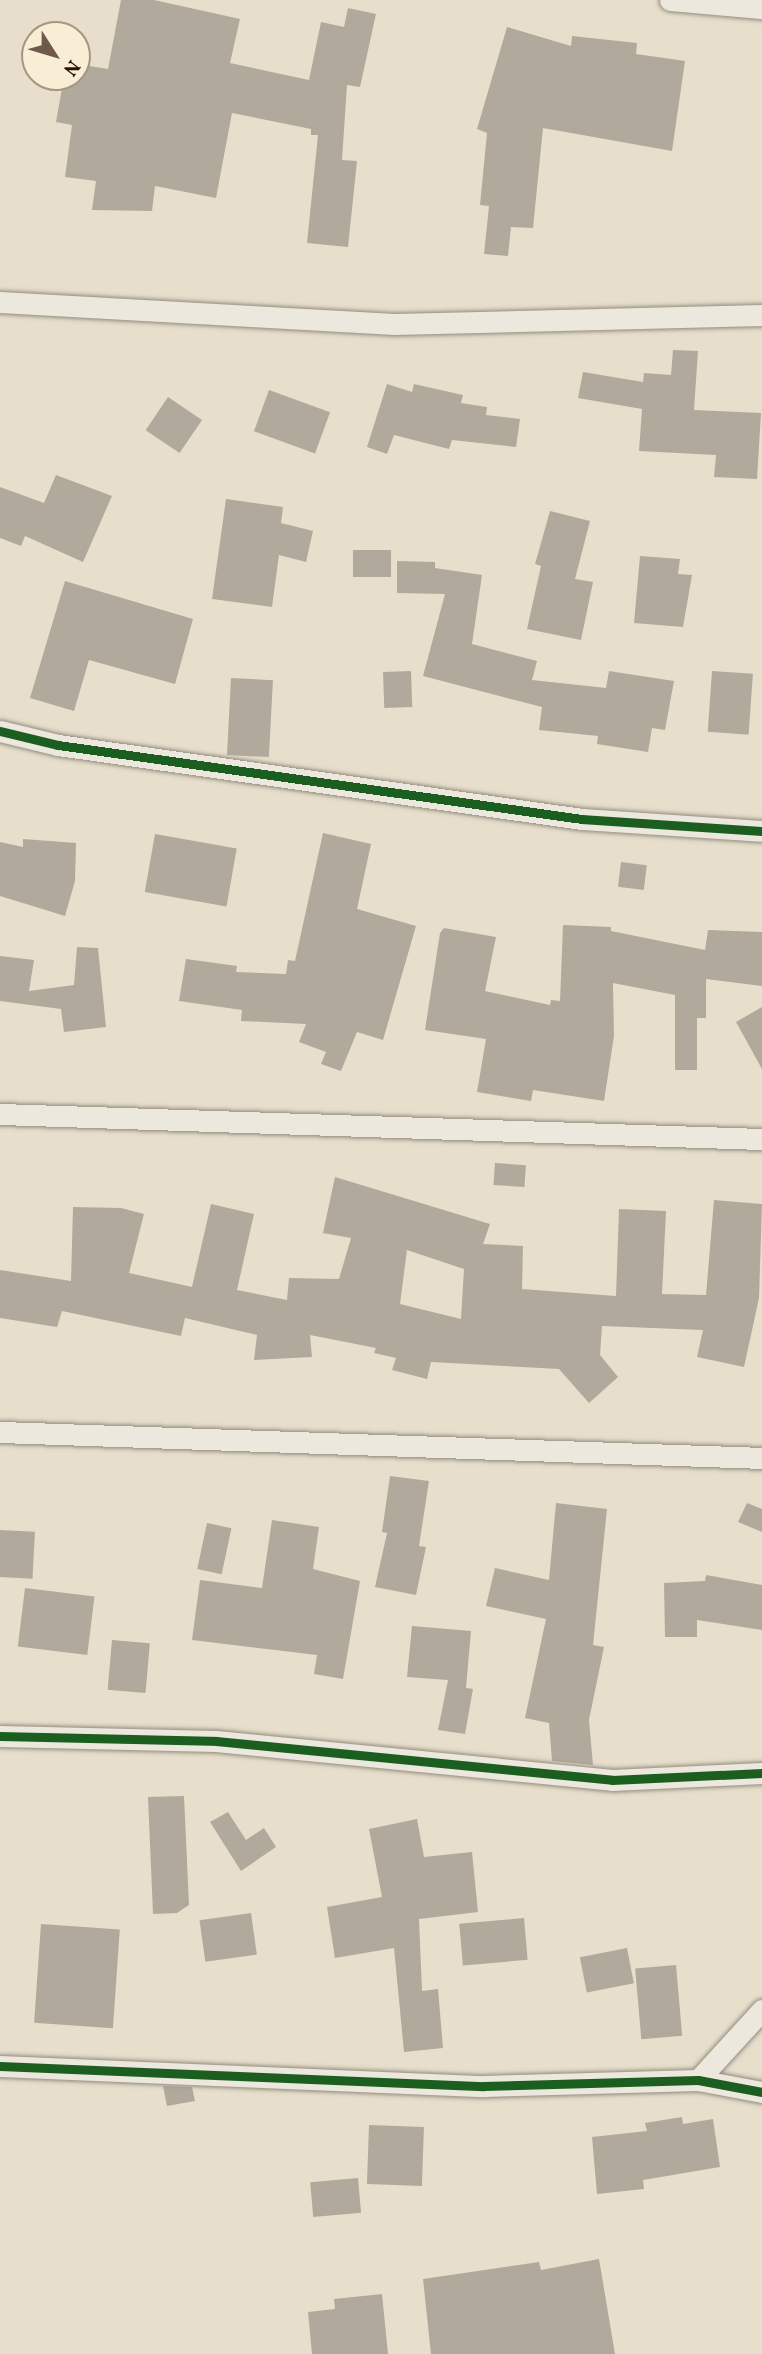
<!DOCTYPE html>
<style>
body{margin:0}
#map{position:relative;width:762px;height:2354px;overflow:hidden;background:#e7dfcb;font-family:Vollkorn,serif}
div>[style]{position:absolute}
.building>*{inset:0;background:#b1aa9c;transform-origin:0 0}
.roads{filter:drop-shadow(0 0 2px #948c80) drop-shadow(0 0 2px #948c80)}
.minor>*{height:21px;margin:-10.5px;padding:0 10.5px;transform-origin:10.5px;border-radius:10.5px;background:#ece8dd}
.cycleway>*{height:9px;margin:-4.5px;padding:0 4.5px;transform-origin:4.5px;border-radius:4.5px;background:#1b5e20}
span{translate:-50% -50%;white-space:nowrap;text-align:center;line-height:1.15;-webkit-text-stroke:7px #f8edd5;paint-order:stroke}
.north{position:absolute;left:21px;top:21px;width:70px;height:70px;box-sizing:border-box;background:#f8edd5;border:2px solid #a79582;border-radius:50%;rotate:127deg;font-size:19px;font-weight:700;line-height:28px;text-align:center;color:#2d1106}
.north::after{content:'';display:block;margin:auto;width:24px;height:32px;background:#6e594b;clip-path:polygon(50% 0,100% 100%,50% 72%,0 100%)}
</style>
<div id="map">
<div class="building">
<i style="clip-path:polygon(121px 0,154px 0,240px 19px,230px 63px,309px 80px,321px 22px,344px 27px,348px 8px,376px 14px,360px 87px,347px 85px,342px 160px,357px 161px,348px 247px,307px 243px,318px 135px,311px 135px,311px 129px,232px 113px,216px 198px,155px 186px,152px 211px,92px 210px,96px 181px,65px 177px,72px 125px,56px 122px,64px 77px,77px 77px,77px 64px,108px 69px)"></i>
<i style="clip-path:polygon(507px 27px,571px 46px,572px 36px,637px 43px,636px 54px,685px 61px,672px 151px,543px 128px,533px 228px,511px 227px,508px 256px,484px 254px,489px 206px,480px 205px,487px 133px,477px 129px)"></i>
<i style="clip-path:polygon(673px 350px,698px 351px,694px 410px,761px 413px,757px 479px,714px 477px,716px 455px,639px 451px,642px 409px,578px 398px,583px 372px,643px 382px,644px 373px,671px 375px)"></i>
<i style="clip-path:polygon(387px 384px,412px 392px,414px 384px,463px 395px,461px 403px,487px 407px,486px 415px,520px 419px,516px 447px,452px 440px,449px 449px,394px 435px,387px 454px,367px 447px)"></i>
<i style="left:269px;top:390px;width:65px;height:44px;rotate:20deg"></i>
<i style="left:168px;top:397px;width:41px;height:40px;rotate:34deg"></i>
<i style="clip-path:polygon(56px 475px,112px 496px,83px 562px,25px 536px,21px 546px,0 538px,0 487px,44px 503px)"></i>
<i style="clip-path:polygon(226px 499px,283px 507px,281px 523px,313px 531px,306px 562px,279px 555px,272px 607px,212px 599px)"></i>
<i style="clip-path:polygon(550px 511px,590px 521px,575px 579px,593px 582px,581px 640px,527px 629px,541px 566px,535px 564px)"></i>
<i style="left:391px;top:550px;width:27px;height:38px;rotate:90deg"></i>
<i style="clip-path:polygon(640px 556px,680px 559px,678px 574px,692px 575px,683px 627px,634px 623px)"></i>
<i style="clip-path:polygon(397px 561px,435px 562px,435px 568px,482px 575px,472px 644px,537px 661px,532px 680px,606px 688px,609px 671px,674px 681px,665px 730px,652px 728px,648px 752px,597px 744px,598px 736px,539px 730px,542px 707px,423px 676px,445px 594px,397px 593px)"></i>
<i style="clip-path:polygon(65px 581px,193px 619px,175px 684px,89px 660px,74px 711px,30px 698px)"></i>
<i style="left:411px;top:671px;width:36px;height:28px;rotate:88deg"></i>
<i style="left:712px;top:671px;width:41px;height:61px;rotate:4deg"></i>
<i style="left:231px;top:678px;width:42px;height:77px;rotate:3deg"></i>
<i style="clip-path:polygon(323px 833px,371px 844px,357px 909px,416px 926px,383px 1040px,357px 1032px,341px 1071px,321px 1064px,326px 1052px,299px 1042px,306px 1024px,241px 1021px,242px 1010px,179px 1001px,186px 959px,237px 966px,236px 972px,286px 974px,288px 960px,295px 961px)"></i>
<i style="left:155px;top:834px;width:83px;height:59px;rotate:10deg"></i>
<i style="clip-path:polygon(23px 839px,76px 843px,75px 881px,65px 916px,0 896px,0 842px,23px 847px)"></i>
<i style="left:621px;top:862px;width:26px;height:25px;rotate:7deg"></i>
<i style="clip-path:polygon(563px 925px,611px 927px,611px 931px,705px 950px,708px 930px,762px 932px,762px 986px,706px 979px,706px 1018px,697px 1018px,697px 1070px,675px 1070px,675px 995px,613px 983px,614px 1036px,604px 1101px,533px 1090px,531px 1101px,477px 1092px,486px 1039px,425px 1030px,440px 933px,444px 928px,496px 937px,485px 991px,550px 1005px,551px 1000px,560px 1001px)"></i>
<i style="clip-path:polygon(77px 947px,98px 948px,106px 1027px,64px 1032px,61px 1009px,0 1001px,0 956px,34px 960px,29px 991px,74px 985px)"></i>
<i style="clip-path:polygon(762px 1007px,762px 1069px,736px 1022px)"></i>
<i style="left:495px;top:1163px;width:31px;height:22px;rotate:4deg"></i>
<i style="clip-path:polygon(evenodd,335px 1177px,490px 1224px,483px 1244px,523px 1246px,522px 1289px,616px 1296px,619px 1209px,666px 1211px,662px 1294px,706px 1295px,714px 1200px,762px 1204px,759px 1298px,744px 1367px,697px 1357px,703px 1330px,602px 1326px,600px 1355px,618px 1377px,589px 1403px,559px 1369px,431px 1362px,427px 1379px,392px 1370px,396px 1358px,374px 1353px,376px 1348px,310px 1335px,312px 1357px,254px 1360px,257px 1335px,185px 1318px,181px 1336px,62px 1311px,57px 1327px,0 1318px,0 1270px,71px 1281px,73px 1207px,121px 1208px,144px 1214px,129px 1273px,192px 1287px,211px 1204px,254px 1214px,237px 1290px,287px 1300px,289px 1278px,339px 1279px,351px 1238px,323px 1233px,335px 1177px,407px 1250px,464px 1269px,461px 1319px,400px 1304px,407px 1250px)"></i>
<i style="clip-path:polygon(390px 1476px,429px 1481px,419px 1546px,426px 1547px,416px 1595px,375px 1587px,387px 1533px,382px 1532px)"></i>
<i style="clip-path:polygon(556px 1503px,607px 1509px,593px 1645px,604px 1647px,589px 1720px,593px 1765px,552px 1761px,549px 1723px,525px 1718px,546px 1619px,486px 1606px,495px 1568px,549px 1580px)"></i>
<i style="clip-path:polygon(747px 1503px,762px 1509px,762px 1532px,738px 1522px)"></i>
<i style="clip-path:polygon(272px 1520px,319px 1527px,313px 1569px,360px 1581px,343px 1679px,314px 1674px,317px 1655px,192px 1640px,200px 1580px,262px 1588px)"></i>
<i style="left:207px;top:1523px;width:25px;height:47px;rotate:12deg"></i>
<i style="left:0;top:1530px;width:35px;height:47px;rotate:3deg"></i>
<i style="clip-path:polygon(706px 1575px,762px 1585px,762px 1630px,697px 1620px,697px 1637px,665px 1637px,664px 1583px,705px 1581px)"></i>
<i style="left:25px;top:1588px;width:70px;height:59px;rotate:7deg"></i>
<i style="clip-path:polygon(412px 1626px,471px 1631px,466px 1688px,473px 1689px,465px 1734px,438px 1730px,448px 1680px,407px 1677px)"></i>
<i style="left:112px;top:1640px;width:38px;height:50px;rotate:5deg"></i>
<i style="clip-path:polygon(184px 1796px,189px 1905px,177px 1913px,153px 1914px,148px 1797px)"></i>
<i style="clip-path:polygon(228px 1812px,246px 1840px,264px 1828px,276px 1847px,241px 1871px,210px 1822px)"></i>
<i style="clip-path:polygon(417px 1819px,424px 1857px,472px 1852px,478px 1912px,419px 1919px,422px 1991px,438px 1989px,443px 2048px,404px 2052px,394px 1948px,335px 1958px,327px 1907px,382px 1897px,369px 1829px)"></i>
<i style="left:251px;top:1913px;width:42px;height:52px;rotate:82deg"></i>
<i style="left:524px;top:1918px;width:42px;height:65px;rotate:85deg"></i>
<i style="left:41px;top:1924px;width:79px;height:99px;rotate:4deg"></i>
<i style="left:627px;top:1948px;width:36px;height:48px;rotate:79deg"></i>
<i style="left:676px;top:1965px;width:71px;height:41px;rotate:85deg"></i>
<i style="clip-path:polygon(163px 2086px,192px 2087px,195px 2101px,167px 2106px)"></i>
<i style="clip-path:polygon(682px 2117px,683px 2124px,713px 2119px,720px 2167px,643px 2180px,644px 2189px,597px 2194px,592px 2137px,647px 2131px,645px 2123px)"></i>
<i style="left:369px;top:2125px;width:55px;height:59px;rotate:2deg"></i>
<i style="left:358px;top:2178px;width:35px;height:48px;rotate:85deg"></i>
<i style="clip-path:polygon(599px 2259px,615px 2354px,431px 2354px,423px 2279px,539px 2262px,541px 2270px)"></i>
<i style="clip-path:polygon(382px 2294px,388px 2354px,312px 2354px,308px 2312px,335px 2309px,334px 2299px)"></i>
</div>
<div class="roads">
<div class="minor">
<i style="left:670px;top:0;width:92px;rotate:5deg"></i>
<i style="left:0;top:302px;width:395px;rotate:3.2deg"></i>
<i style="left:394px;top:324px;width:368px;rotate:-1.4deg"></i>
<i style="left:0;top:731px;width:60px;rotate:13.6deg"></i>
<i style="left:58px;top:745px;width:529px;rotate:8.04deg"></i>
<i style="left:582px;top:819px;width:180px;rotate:3.8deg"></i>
<i style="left:0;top:1114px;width:762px;rotate:1.88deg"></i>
<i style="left:0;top:1432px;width:762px;rotate:1.95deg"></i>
<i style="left:0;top:1736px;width:216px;rotate:1.3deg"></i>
<i style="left:216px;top:1741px;width:398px;rotate:5.6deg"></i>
<i style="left:612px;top:1780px;width:150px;rotate:-2.7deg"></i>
<i style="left:0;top:2066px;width:484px;rotate:2.4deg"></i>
<i style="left:484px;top:2086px;width:214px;rotate:-1.6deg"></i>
<i style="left:698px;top:2080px;width:65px;rotate:10.6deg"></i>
<i style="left:698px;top:2080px;width:95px;rotate:-47.6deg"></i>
</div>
</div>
<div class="cycleway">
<i style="left:0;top:731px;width:60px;rotate:13.6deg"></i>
<i style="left:58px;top:745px;width:529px;rotate:8.04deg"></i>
<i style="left:582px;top:819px;width:180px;rotate:3.8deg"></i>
<i style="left:0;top:1736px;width:216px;rotate:1.3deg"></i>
<i style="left:216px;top:1741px;width:398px;rotate:5.6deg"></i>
<i style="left:612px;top:1780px;width:150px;rotate:-2.7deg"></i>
<i style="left:0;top:2066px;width:484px;rotate:2.4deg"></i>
<i style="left:484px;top:2086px;width:214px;rotate:-1.6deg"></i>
<i style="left:698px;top:2080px;width:65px;rotate:10.6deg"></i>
</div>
<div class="north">N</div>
</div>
